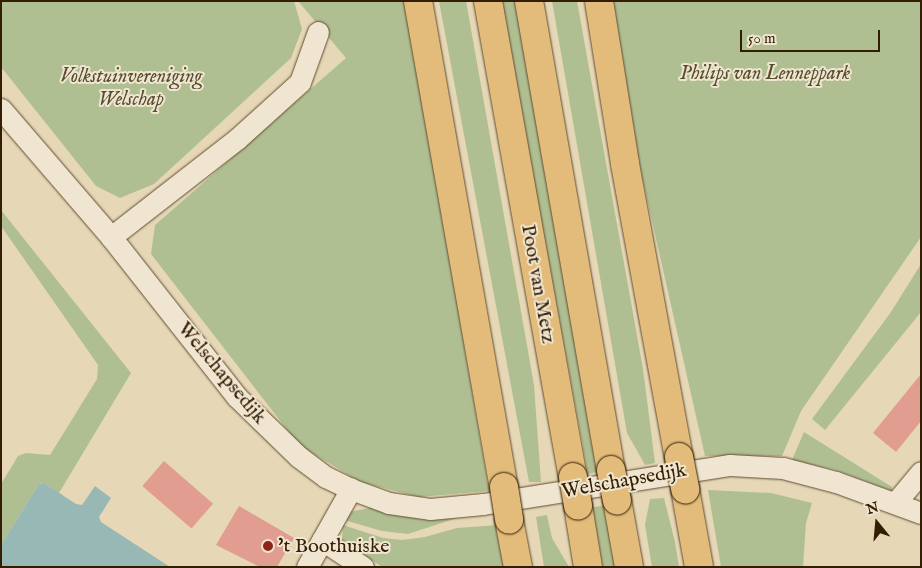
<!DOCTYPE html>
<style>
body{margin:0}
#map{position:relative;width:922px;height:568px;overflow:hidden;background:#e6d7b6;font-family:"IM FELL English",serif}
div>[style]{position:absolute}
.green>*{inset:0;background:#b0bf92;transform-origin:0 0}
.water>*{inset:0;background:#97b8b4}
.building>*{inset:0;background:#e09d90;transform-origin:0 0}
.roads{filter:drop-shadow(0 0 1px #604c30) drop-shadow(0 0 1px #604c30)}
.minor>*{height:21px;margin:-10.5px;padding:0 10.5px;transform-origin:10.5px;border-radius:10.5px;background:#efe5d0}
.highway>*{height:28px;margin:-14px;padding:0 14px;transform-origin:14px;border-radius:14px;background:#e3bc7b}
.bridges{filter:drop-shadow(0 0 1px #331d04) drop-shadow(0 0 1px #331d04)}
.highway-bridge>*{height:28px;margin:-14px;padding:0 14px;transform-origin:14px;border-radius:14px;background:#e3bc7b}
.dots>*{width:14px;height:14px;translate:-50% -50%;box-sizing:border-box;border:2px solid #efe5d0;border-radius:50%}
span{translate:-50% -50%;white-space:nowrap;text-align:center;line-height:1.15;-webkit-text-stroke:4px #efe5d0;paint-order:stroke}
.park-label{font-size:20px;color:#584e2f;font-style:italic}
.street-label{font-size:20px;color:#331d04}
.poi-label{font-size:20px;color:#331d04}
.left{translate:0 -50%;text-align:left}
.frame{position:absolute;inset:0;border:2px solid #331d04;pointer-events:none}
.north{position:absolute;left:852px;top:498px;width:50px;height:50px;-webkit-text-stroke:4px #efe5d0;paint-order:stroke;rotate:343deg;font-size:14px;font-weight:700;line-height:20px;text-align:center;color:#331d04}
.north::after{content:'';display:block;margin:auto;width:18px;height:22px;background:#331d04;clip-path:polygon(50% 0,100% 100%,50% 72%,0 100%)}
.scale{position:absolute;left:740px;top:30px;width:140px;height:22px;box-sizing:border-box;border:2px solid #331d04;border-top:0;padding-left:6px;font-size:15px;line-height:18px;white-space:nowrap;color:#331d04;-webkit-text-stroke:4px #efe5d0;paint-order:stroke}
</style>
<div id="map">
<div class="green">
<i style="clip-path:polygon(1px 1px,294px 1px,302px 29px,291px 58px,154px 184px,120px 198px,96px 186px,1px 67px)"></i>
<i style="clip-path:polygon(298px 1px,405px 1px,489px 491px,419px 497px,360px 482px,299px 445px,151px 254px,155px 225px,346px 58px)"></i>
<i style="clip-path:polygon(439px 1px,466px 1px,534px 385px,541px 482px,529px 482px)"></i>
<i style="clip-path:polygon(501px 1px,516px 1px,600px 471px,588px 474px)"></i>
<i style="clip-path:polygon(552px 1px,577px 1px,643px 369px,655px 463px,645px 465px,627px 433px)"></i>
<i style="clip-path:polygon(609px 1px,921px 1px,921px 237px,801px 411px,782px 456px,705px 456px,638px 159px)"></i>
<i style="clip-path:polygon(1px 210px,131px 373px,59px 493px,44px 483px,39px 484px,1px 545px,1px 484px,18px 456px,26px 453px,50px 455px,97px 379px,98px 365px,1px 226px)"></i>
<i style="clip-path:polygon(921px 264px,921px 312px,825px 430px,812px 419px,891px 312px)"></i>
<i style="clip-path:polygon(804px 432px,892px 487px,892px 491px,836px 470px,792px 460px)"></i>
<i style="clip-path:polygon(708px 490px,771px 493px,812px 503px,806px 523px,803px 567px,721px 567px)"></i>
<i style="clip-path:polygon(664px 498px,675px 542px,679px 567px,652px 567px,645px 525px,650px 499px)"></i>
<i style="left:607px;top:505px;width:63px;height:15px;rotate:80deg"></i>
<i style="clip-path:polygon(374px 507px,469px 514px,408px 534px,382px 531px,344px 520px,349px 512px)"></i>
<i style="clip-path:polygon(547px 515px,552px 538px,569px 567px,544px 567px,536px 517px)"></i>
<i style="clip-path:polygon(343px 525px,383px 538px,402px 540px,425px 537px,457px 528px,498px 525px,504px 567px,382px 567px,342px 539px)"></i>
</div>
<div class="water">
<i style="clip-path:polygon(44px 483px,76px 504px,82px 505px,95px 486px,111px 498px,99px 517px,101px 522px,170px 567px,1px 567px,1px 545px,39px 484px)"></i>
</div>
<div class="building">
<i style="clip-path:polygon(921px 374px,921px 421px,896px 452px,873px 433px)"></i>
<i style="left:164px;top:461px;width:65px;height:33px;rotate:41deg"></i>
<i style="clip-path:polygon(239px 506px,294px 538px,277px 567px,260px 567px,216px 545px)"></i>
</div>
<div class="roads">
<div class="minor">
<i style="left:1px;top:109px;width:169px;rotate:49.3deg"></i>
<i style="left:111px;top:237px;width:204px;rotate:51.8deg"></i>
<i style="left:237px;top:397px;width:86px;rotate:44.1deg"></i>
<i style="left:299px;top:457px;width:34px;rotate:37deg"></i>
<i style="left:326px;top:477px;width:28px;rotate:26deg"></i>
<i style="left:351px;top:489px;width:40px;rotate:20.2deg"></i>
<i style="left:389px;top:503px;width:41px;rotate:8.3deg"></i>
<i style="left:430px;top:509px;width:53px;rotate:-5.4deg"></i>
<i style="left:483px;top:504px;width:250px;rotate:-9deg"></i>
<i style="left:730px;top:465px;width:53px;rotate:3.2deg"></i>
<i style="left:783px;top:468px;width:55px;rotate:14.8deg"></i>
<i style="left:836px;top:482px;width:90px;rotate:20deg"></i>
<i style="left:111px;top:237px;width:160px;rotate:-37.9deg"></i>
<i style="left:237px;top:139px;width:85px;rotate:-42.1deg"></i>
<i style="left:300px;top:82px;width:53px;rotate:-70.2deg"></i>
<i style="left:896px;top:502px;width:39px;rotate:-50deg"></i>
<i style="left:322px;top:540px;width:49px;rotate:33.4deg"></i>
<i style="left:307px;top:567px;width:90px;rotate:-60.6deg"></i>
</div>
<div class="highway">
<i style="left:418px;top:1px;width:494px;rotate:80deg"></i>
<i style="left:488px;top:1px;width:484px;rotate:79.9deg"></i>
<i style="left:529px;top:1px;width:476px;rotate:80.1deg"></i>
<i style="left:599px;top:1px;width:165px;rotate:80.9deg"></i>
<i style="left:625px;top:164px;width:298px;rotate:79.6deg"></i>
<i style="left:685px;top:489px;width:79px;rotate:79.8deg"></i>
<i style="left:617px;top:500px;width:68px;rotate:79.8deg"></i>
<i style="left:578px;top:506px;width:62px;rotate:80.7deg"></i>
<i style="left:509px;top:520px;width:48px;rotate:79.2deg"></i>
</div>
</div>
<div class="bridges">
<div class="highway-bridge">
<i style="left:679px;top:457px;width:33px;rotate:79deg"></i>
<i style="left:611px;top:470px;width:31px;rotate:79deg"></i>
<i style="left:573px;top:477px;width:29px;rotate:80deg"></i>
<i style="left:504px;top:487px;width:33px;rotate:81deg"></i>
</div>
</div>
<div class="dots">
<i style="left:268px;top:546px;background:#8f2418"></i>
</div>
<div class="park-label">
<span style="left:765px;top:73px">Philips van Lenneppark</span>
<span style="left:131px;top:88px">Volkstuinvereniging<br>Welschap</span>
</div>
<div class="street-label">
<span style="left:538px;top:284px;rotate:80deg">Poot van Metz</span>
<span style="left:222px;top:373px;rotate:50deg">Welschapsedijk</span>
<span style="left:624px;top:481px;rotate:-10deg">Welschapsedijk</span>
</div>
<div class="poi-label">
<span class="left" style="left:278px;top:546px">'t Boothuiske</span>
</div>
<div class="frame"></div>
<div class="north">N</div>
<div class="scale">50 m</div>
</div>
